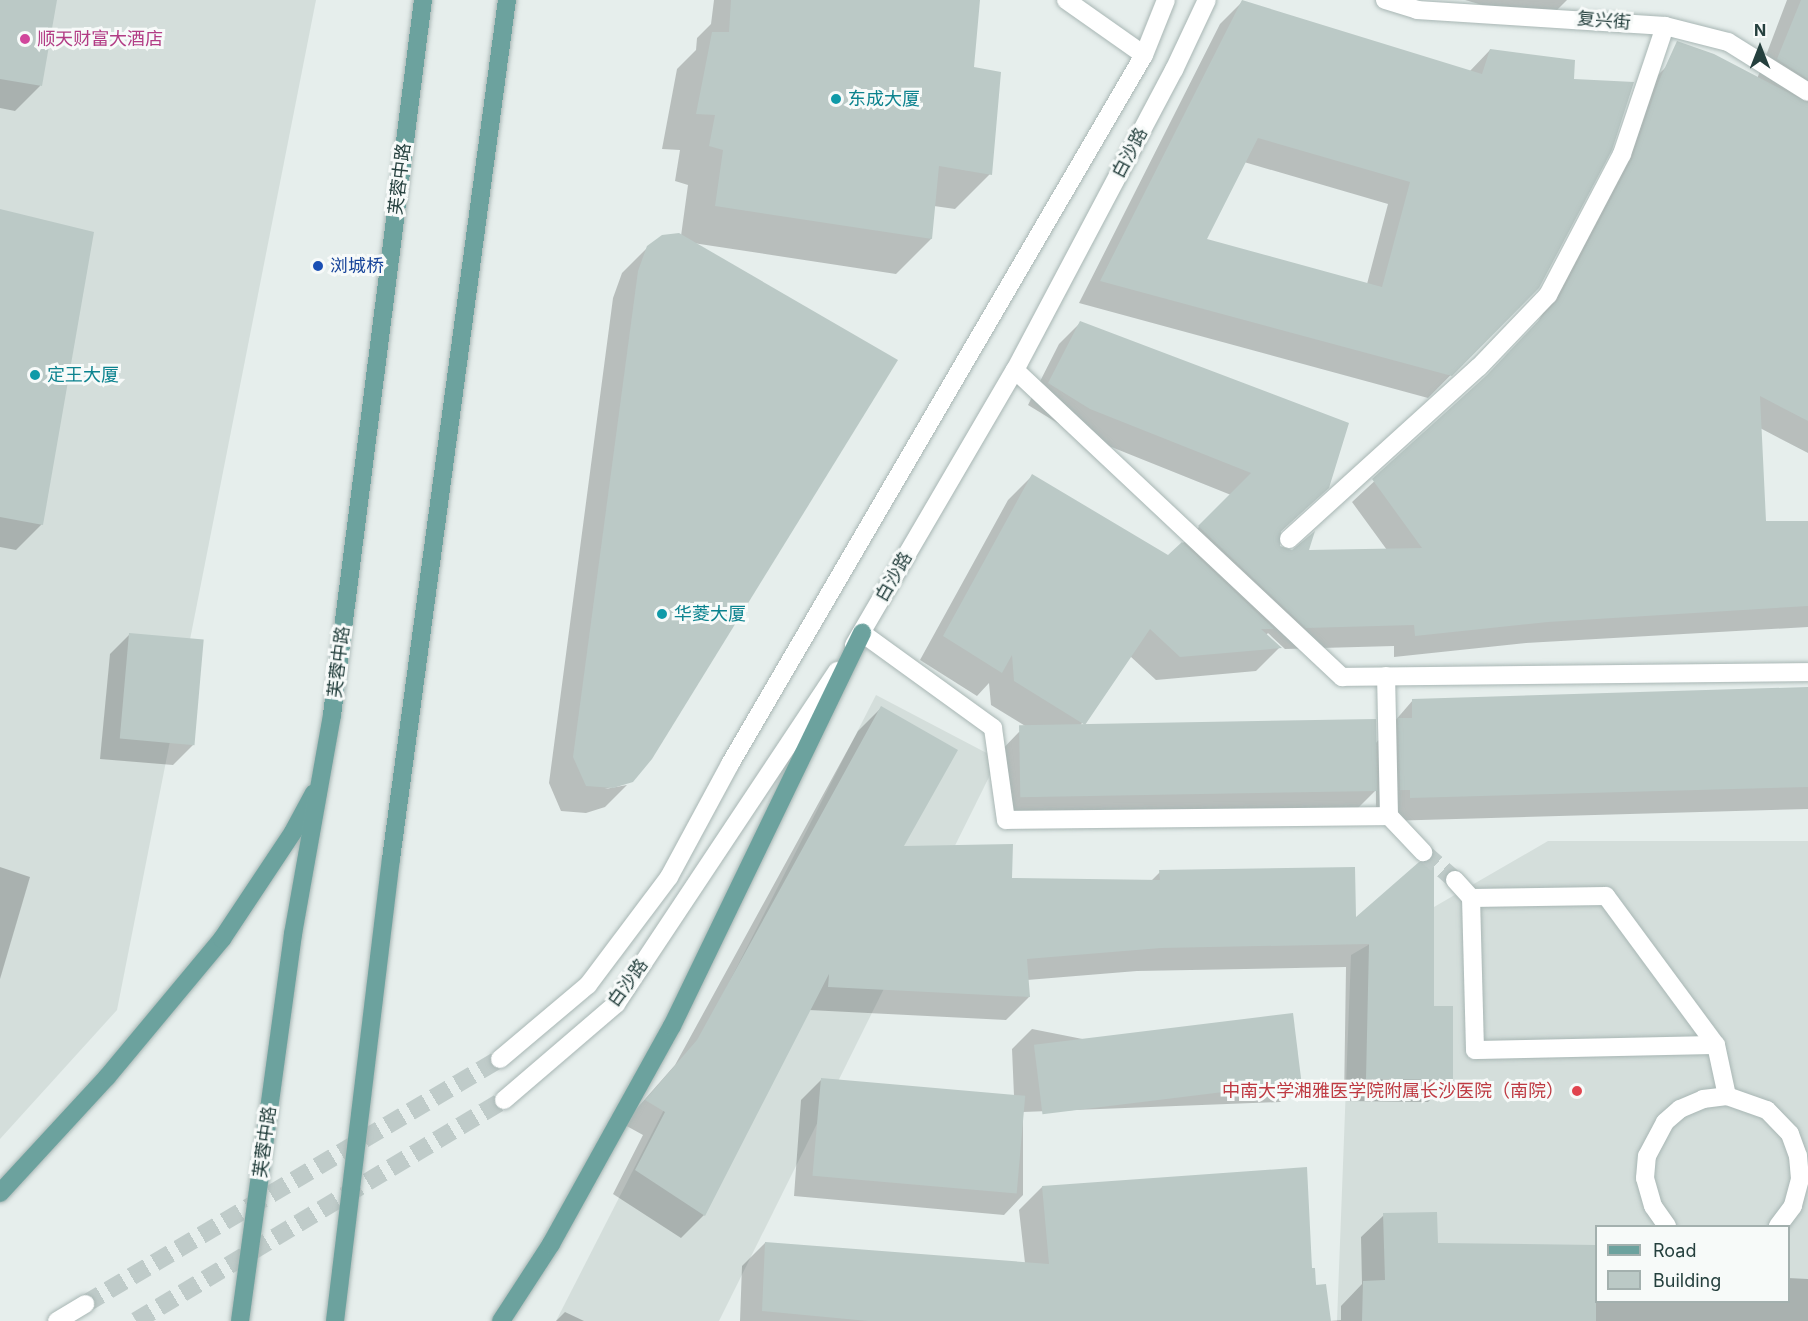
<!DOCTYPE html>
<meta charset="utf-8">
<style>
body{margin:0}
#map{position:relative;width:1808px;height:1321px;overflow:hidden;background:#e6eeec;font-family:Inter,"Noto Sans SC",sans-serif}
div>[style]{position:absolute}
.built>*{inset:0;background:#d4dedb}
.shadow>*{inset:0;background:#0003}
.building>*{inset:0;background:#bbc9c6;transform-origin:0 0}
.minor-tunnel>*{height:18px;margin-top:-9px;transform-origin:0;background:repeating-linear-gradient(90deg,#bfcbc9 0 18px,transparent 0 27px)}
.roads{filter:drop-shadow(0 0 2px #a8b6b4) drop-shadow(0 0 2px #a8b6b4)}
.minor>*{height:18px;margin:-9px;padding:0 9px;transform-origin:9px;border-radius:9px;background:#fff}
.major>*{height:18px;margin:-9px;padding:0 9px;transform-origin:9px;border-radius:9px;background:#6ca29e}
.dots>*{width:16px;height:16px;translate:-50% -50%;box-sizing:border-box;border:3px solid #f7faf9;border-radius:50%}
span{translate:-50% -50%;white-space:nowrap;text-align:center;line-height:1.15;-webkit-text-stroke:6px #f7faf9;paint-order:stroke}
.street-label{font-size:18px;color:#25403e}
.hotel-label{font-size:18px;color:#b23c85}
.left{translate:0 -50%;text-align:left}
.culture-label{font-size:18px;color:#0d838f}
.transit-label{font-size:18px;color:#164399}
.health-label{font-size:18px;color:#be3a42}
.right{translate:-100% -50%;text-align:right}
.legend{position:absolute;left:1595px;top:1225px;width:195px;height:78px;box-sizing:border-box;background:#f7faf9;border:2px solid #a3b0ae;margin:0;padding:8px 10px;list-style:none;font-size:18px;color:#25403e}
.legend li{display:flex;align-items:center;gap:12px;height:30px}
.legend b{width:30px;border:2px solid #a3b0ae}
.north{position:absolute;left:1730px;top:18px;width:60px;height:60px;-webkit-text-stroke:4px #f7faf9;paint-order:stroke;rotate:0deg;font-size:16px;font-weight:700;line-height:24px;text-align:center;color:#25403e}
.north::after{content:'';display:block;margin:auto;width:21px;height:27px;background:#25403e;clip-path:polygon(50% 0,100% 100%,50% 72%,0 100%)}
</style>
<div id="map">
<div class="built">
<i style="clip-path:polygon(0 0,316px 0,117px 1010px,0 1139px)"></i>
<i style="clip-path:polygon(876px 695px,998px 759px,719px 1321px,556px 1321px)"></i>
<i style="clip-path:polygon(evenodd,1548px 841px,1808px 841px,1808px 1321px,1337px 1321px,1351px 955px,1548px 841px,1596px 1226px,1788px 1226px,1788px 1302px,1596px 1302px,1596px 1226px)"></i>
</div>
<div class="shadow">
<i style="clip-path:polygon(0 0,56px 0,40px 86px,15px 111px,0 108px)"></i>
<i style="clip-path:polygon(714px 0,978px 0,973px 68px,990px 174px,955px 209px,934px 206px,931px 239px,896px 274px,693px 243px,629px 781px,605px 789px,627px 785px,605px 807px,586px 813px,561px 811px,549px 783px,613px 298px,622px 273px,648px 247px,681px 236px,688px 185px,675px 181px,680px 150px,662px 149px,677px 69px,696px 50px,697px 38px,711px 24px)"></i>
<i style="clip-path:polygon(1465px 0,1567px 0,1544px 23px)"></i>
<i style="clip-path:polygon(1787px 0,1808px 0,1808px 453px,1760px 428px,1764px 523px,1808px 523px,1808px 627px,1526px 643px,1394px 657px,1394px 646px,1285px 649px,1268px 633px,1265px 636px,1279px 648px,1256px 671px,1156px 680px,1130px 656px,1077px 730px,1375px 744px,1413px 700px,1808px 689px,1808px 809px,1386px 821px,1376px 814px,1376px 790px,1350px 816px,1000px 827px,994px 758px,1019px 732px,1035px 732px,991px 705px,989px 683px,977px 696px,920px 660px,1008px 500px,1032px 476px,1169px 557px,1231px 495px,1069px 430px,1028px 405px,1059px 344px,1080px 323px,1305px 509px,1279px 533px,1280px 548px,1292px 551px,1387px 550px,1352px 502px,1480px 383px,1537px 324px,1611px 182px,1645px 88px,1667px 66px,1757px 79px)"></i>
<i style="clip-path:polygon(evenodd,1242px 2px,1469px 72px,1490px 50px,1538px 287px,1428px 398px,1079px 303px,1220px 24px,1242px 2px,1244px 162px,1388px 204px,1367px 284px,1205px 240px,1244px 162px)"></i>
<i style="clip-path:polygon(0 211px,42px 524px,16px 550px,0 547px)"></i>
<i style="clip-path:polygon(130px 634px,193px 745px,173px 765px,100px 759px,110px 654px)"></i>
<i style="clip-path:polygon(881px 708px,902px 847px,1010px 880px,1150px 882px,1160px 872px,1355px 921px,1433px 853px,1433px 1008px,1451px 1079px,1428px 1102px,1344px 1101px,1346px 967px,1137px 971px,1027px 980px,1029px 997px,1006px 1020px,809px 1010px,704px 1215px,681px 1238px,613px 1194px,643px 1135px,623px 1124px,675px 1065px,858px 731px)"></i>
<i style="clip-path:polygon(0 867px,30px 877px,0 979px)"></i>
<i style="clip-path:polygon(1032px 1029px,1300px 1082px,1280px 1102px,1023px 1112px,1023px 1195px,1004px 1215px,794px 1196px,801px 1100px,821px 1080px,1014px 1096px,1012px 1049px)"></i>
<i style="clip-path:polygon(1042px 1187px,1311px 1270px,1329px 1321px,1341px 1320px,1341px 1306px,1362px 1284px,1361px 1237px,1384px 1215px,1436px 1244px,1596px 1246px,1596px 1302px,1788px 1302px,1788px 1278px,1808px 1279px,1808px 1321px,740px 1321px,742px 1266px,765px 1243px,1025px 1263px,1019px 1210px)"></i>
<i style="clip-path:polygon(565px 1312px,584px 1321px,556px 1321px)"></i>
</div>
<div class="building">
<i style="clip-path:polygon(0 0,57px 0,42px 86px,0 79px)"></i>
<i style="clip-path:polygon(731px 0,980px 0,974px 67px,1001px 72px,992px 175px,939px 166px,932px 239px,715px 206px,723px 150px,709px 146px,715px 115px,696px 114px,712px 32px,729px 32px)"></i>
<i style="clip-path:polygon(evenodd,1242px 0,1482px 74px,1490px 49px,1575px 60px,1574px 79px,1634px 82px,1612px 150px,1539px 288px,1452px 376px,1100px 281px,1242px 0,1258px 138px,1410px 182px,1382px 287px,1207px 239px,1258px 138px)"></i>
<i style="clip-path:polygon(1801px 0,1808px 0,1808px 79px,1777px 59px)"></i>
<i style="clip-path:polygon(1677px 41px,1714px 54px,1808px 103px,1808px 421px,1760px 396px,1766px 521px,1808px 521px,1808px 606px,1548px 622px,1415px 636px,1414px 625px,1306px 628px,1198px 526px,1251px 473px,1090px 409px,1048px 383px,1080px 321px,1349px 423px,1329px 488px,1281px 531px,1280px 546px,1292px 550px,1315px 531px,1309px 550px,1422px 548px,1372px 479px,1487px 375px,1558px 300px,1632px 159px,1658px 83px)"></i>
<i style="clip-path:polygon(0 209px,94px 232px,43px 525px,0 517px)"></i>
<i style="clip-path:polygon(679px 233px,898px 360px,652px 759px,633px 782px,613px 788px,586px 786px,573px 757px,638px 271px,647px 246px,662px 235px)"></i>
<i style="clip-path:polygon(1032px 474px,1168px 555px,1182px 542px,1274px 629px,1261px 629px,1282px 648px,1180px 657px,1150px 629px,1085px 725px,1014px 681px,1012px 655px,1002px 673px,943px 636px)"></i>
<i style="left:129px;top:633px;width:75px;height:106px;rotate:5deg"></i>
<i style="clip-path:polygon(1808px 687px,1808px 787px,1410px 798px,1410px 790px,1400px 790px,1398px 718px,1412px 718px,1412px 699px)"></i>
<i style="clip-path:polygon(881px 706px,958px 750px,904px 846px,1013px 844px,1012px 878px,1160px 880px,1159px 870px,1355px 867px,1356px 917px,1419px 862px,1430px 861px,1434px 849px,1434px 1006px,1453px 1006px,1453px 1080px,1366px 1079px,1369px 944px,1161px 948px,1027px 959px,1030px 997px,828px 987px,829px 974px,705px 1216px,635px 1170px,665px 1112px,645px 1100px,697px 1040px)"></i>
<i style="left:1376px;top:719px;width:72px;height:357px;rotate:89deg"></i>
<i style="left:1293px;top:1013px;width:70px;height:261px;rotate:83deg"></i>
<i style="left:821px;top:1078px;width:205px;height:98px;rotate:5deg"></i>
<i style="clip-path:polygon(1307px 1167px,1312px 1268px,1315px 1268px,1316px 1285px,1326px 1284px,1331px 1321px,868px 1321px,762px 1311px,765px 1242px,1049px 1264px,1042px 1186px)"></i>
<i style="clip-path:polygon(1437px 1212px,1438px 1243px,1596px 1245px,1596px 1321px,1362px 1321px,1363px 1281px,1385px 1280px,1383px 1213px)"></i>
</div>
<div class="minor-tunnel">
<i style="left:1423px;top:852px;width:43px;rotate:41.2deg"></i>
<i style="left:85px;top:1304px;width:482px;rotate:-30.6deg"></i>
<i style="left:136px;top:1321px;width:429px;rotate:-31deg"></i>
</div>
<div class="roads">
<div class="minor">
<i style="left:1066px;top:0;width:95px;rotate:35.2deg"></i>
<i style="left:1385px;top:0;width:34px;rotate:17deg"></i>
<i style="left:1417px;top:10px;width:249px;rotate:3.7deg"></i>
<i style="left:1665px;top:26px;width:65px;rotate:14.3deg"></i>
<i style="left:1728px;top:42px;width:94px;rotate:32deg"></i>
<i style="left:1015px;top:370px;width:449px;rotate:43.2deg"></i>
<i style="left:1342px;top:677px;width:466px;rotate:-0.6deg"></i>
<i style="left:1289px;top:539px;width:256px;rotate:-42.2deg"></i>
<i style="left:1479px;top:367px;width:100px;rotate:-46.2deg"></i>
<i style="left:1548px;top:295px;width:159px;rotate:-62.3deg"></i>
<i style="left:1622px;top:154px;width:135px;rotate:-71.4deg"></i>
<i style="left:862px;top:633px;width:162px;rotate:35.9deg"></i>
<i style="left:993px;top:728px;width:93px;rotate:82deg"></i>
<i style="left:1006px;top:820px;width:383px;rotate:-0.6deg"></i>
<i style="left:1389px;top:816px;width:140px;rotate:-91.2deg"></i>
<i style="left:854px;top:645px;width:319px;rotate:-59.7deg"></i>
<i style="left:1015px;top:370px;width:340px;rotate:-62.1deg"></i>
<i style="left:1174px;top:70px;width:77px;rotate:-64.8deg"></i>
<i style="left:1389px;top:816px;width:50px;rotate:46.6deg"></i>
<i style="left:1455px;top:880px;width:24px;rotate:48deg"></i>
<i style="left:1471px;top:898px;width:135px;rotate:-0.8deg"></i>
<i style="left:1606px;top:896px;width:185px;rotate:53.6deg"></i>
<i style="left:1716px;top:1045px;width:241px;rotate:178.8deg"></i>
<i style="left:1475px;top:1050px;width:152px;rotate:-91.5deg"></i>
<i style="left:1716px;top:1045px;width:52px;rotate:77.8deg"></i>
<i style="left:500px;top:1059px;width:115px;rotate:-40.1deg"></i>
<i style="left:588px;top:985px;width:135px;rotate:-53.1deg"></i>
<i style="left:669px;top:877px;width:128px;rotate:-61.6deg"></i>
<i style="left:730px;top:764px;width:821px;rotate:-59.72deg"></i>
<i style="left:1144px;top:55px;width:59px;rotate:-68.2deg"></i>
<i style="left:504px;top:1100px;width:148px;rotate:-40.6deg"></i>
<i style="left:616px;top:1004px;width:400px;rotate:-56.4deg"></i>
<i style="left:1667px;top:1226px;width:24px;rotate:-125deg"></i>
<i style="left:1653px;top:1206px;width:29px;rotate:-106deg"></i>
<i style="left:1645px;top:1178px;width:22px;rotate:-85deg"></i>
<i style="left:1647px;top:1156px;width:38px;rotate:-62deg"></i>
<i style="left:1665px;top:1122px;width:20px;rotate:-41deg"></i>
<i style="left:1680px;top:1109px;width:25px;rotate:-23deg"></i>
<i style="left:1703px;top:1099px;width:24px;rotate:-7deg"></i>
<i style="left:1727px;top:1096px;width:42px;rotate:19.3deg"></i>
<i style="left:1767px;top:1110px;width:33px;rotate:46deg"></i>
<i style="left:1790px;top:1134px;width:23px;rotate:70deg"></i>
<i style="left:1798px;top:1156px;width:23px;rotate:85deg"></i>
<i style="left:1800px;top:1179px;width:28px;rotate:105deg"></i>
<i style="left:1793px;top:1206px;width:25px;rotate:127deg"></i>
<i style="left:57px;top:1321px;width:33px;rotate:-31deg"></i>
</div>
<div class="major">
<i style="left:0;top:1193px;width:158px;rotate:-47.3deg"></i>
<i style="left:107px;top:1077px;width:180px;rotate:-50.2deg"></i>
<i style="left:222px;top:939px;width:128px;rotate:-56.4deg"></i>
<i style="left:293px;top:832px;width:44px;rotate:-61.7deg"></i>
<i style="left:240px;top:1321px;width:391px;rotate:-82.2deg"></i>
<i style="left:293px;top:934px;width:222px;rotate:-79.9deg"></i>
<i style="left:332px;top:715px;width:721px;rotate:-82.75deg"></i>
<i style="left:335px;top:1321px;width:465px;rotate:-83.1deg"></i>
<i style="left:391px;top:859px;width:867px;rotate:-82.31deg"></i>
<i style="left:501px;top:1321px;width:92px;rotate:-57deg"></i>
<i style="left:551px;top:1244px;width:249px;rotate:-61deg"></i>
<i style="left:672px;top:1026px;width:437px;rotate:-64.2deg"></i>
</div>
</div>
<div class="dots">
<i style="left:25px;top:39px;background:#d1479c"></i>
<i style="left:836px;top:99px;background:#0f9aa8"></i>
<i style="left:318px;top:266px;background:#1a4fb4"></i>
<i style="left:35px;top:375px;background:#0f9aa8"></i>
<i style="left:662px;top:614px;background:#0f9aa8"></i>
<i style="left:1577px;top:1091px;background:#e0444e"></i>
</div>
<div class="street-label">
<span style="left:1604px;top:21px;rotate:5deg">复兴街</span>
<span style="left:1130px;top:153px;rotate:-62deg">白沙路</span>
<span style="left:400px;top:179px;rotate:-83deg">芙蓉中路</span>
<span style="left:894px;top:577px;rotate:-60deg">白沙路</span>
<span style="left:339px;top:662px;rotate:-83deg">芙蓉中路</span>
<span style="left:628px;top:983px;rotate:-54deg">白沙路</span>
<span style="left:265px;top:1142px;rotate:-82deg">芙蓉中路</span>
</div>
<div class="hotel-label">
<span class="left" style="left:37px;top:39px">顺天财富大酒店</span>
</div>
<div class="culture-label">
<span class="left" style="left:848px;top:99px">东成大厦</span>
<span class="left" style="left:47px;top:375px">定王大厦</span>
<span class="left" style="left:674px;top:614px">华菱大厦</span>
</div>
<div class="transit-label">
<span class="left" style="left:330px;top:266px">浏城桥</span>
</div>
<div class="health-label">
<span class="right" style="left:1564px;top:1091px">中南大学湘雅医学院附属长沙医院（南院）</span>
</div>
<ul class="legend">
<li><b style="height:8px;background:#6ca29e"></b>Road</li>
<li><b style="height:16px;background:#bbc9c6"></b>Building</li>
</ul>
<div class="north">N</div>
</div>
